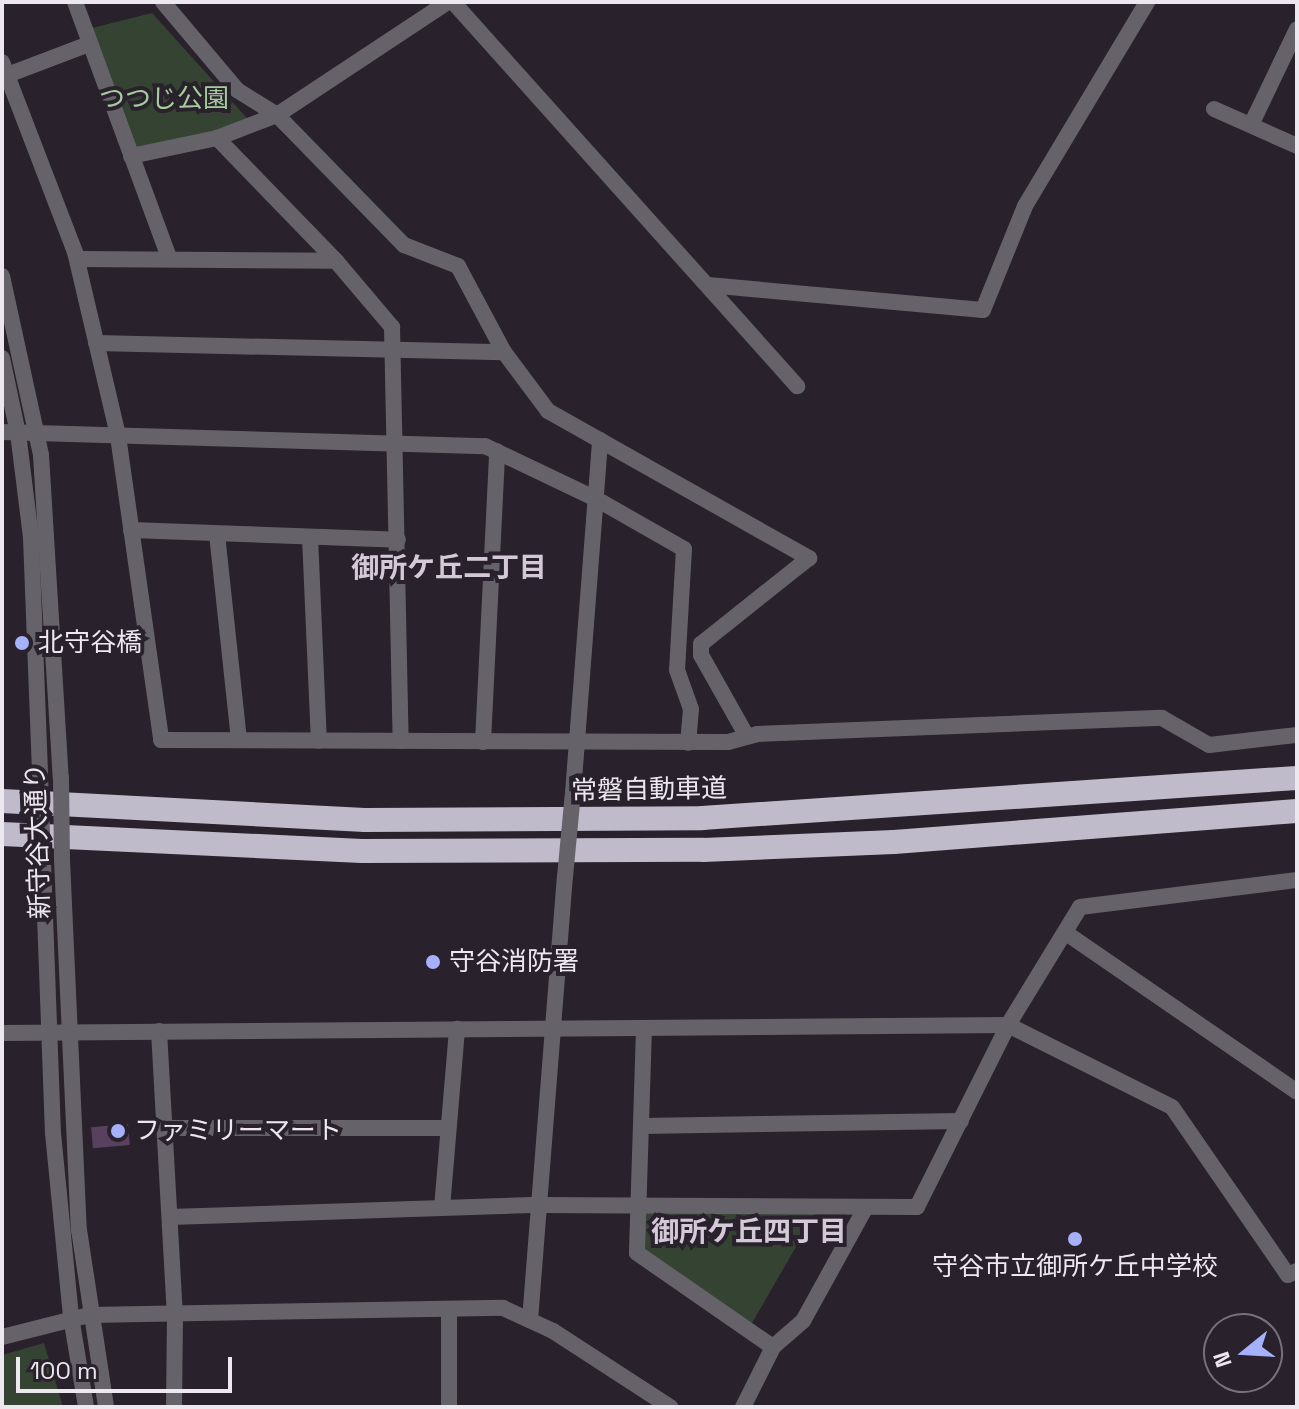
<!DOCTYPE html>
<meta charset="utf-8">
<style>
body{margin:0}
#map{position:relative;width:1299px;height:1409px;overflow:hidden;background:#29212b;font-family:"Space Grotesk","Noto Sans JP",sans-serif}
div>[style]{position:absolute}
.green>*{inset:0;background:#354333}
.building>*{inset:0;background:#57415e;transform-origin:0 0}
.minor>*{height:16px;margin:-8px;padding:0 8px;transform-origin:8px;border-radius:8px;background:#656369}
.highway>*{height:24px;margin:-12px;padding:0 12px;transform-origin:12px;border-radius:12px;background:#bfbbca}
.minor-bridge>*{height:16px;margin:-8px;padding:0 8px;transform-origin:8px;border-radius:8px;background:#656369}
.dots>*{width:22px;height:22px;translate:-50% -50%;box-sizing:border-box;border:4px solid #29212b;border-radius:50%}
span{translate:-50% -50%;white-space:nowrap;text-align:center;line-height:1.15;-webkit-text-stroke:8px #29212b;paint-order:stroke}
.park-label{font-size:26px;color:#a3ce9c}
.poi-label{font-size:26px;color:#ede8ef}
.left{translate:0 -50%;text-align:left}
.street-label{font-size:26px;color:#ede8ef}
.neighbourhood-label{font-size:28px;color:#d4c9d7;font-weight:700}
.frame{position:absolute;inset:0;border:4px solid #ede8ef;pointer-events:none}
.north{position:absolute;left:1203px;top:1313px;width:80px;height:80px;box-sizing:border-box;background:#29212b;border:2px solid #777179;border-radius:50%;rotate:252deg;font-size:22px;font-weight:700;line-height:32px;text-align:center;color:#ede8ef}
.north::after{content:'';display:block;margin:auto;width:28px;height:36px;background:#a6b1fc;clip-path:polygon(50% 0,100% 100%,50% 72%,0 100%)}
.scale{position:absolute;left:16px;top:1357px;width:216px;height:36px;box-sizing:border-box;border:4px solid #ede8ef;border-top:0;padding-left:10px;font-size:24px;line-height:28px;white-space:nowrap;color:#ede8ef;-webkit-text-stroke:6px #29212b;paint-order:stroke}
</style>
<div id="map">
<div class="green">
<i style="clip-path:polygon(152px 13px,254px 126px,131px 156px,92px 28px)"></i>
<i style="clip-path:polygon(638px 1206px,819px 1207px,748px 1330px,637px 1253px)"></i>
<i style="clip-path:polygon(44px 1343px,63px 1407px,2px 1407px,2px 1355px)"></i>
</div>
<div class="building">
<i style="left:128px;top:1124px;width:21px;height:37px;rotate:85deg"></i>
</div>
<div class="minor">
<i style="left:75px;top:2px;width:272px;rotate:69.8deg"></i>
<i style="left:163px;top:2px;width:115px;rotate:49.9deg"></i>
<i style="left:237px;top:90px;width:47px;rotate:32deg"></i>
<i style="left:277px;top:115px;width:182px;rotate:45.7deg"></i>
<i style="left:404px;top:245px;width:58px;rotate:21.3deg"></i>
<i style="left:458px;top:266px;width:98px;rotate:61.9deg"></i>
<i style="left:504px;top:352px;width:74px;rotate:53.3deg"></i>
<i style="left:548px;top:411px;width:300px;rotate:29.4deg"></i>
<i style="left:809px;top:558px;width:138px;rotate:141.5deg"></i>
<i style="left:701px;top:644px;width:11px;rotate:90deg"></i>
<i style="left:701px;top:655px;width:92px;rotate:60.6deg"></i>
<i style="left:453px;top:2px;width:516px;rotate:48.14deg"></i>
<i style="left:2px;top:62px;width:204px;rotate:69deg"></i>
<i style="left:75px;top:252px;width:189px;rotate:76.8deg"></i>
<i style="left:118px;top:436px;width:307px;rotate:81.9deg"></i>
<i style="left:161px;top:740px;width:567px;rotate:0.2deg"></i>
<i style="left:728px;top:742px;width:30px;rotate:-15deg"></i>
<i style="left:757px;top:734px;width:405px;rotate:-2.3deg"></i>
<i style="left:1162px;top:718px;width:54px;rotate:29.9deg"></i>
<i style="left:1209px;top:745px;width:89px;rotate:-6.5deg"></i>
<i style="left:2px;top:77px;width:93px;rotate:-20.8deg"></i>
<i style="left:1214px;top:109px;width:91px;rotate:24deg"></i>
<i style="left:1251px;top:125px;width:106px;rotate:-64.4deg"></i>
<i style="left:217px;top:138px;width:64px;rotate:-21deg"></i>
<i style="left:277px;top:115px;width:205px;rotate:-33.5deg"></i>
<i style="left:131px;top:156px;width:88px;rotate:-11.8deg"></i>
<i style="left:217px;top:138px;width:171px;rotate:45.9deg"></i>
<i style="left:336px;top:261px;width:87px;rotate:49.7deg"></i>
<i style="left:392px;top:327px;width:414px;rotate:88.8deg"></i>
<i style="left:77px;top:259px;width:259px;rotate:0.4deg"></i>
<i style="left:2px;top:276px;width:183px;rotate:77.7deg"></i>
<i style="left:41px;top:455px;width:324px;rotate:86.5deg"></i>
<i style="left:708px;top:285px;width:276px;rotate:5.2deg"></i>
<i style="left:983px;top:310px;width:112px;rotate:-68deg"></i>
<i style="left:1025px;top:206px;width:238px;rotate:-59.1deg"></i>
<i style="left:96px;top:343px;width:408px;rotate:1.3deg"></i>
<i style="left:2px;top:358px;width:77px;rotate:78deg"></i>
<i style="left:18px;top:433px;width:106px;rotate:82.9deg"></i>
<i style="left:31px;top:538px;width:237px;rotate:87.8deg"></i>
<i style="left:2px;top:432px;width:483px;rotate:1.7deg"></i>
<i style="left:485px;top:446px;width:125px;rotate:25.5deg"></i>
<i style="left:598px;top:500px;width:99px;rotate:29.7deg"></i>
<i style="left:684px;top:549px;width:121px;rotate:93.3deg"></i>
<i style="left:677px;top:670px;width:41px;rotate:70.3deg"></i>
<i style="left:691px;top:709px;width:34px;rotate:95deg"></i>
<i style="left:131px;top:530px;width:267px;rotate:2.1deg"></i>
<i style="left:217px;top:534px;width:207px;rotate:83.9deg"></i>
<i style="left:310px;top:537px;width:204px;rotate:87.5deg"></i>
<i style="left:483px;top:742px;width:291px;rotate:-87.2deg"></i>
<i style="left:573px;top:793px;width:354px;rotate:-85.6deg"></i>
<i style="left:62px;top:860px;width:370px;rotate:87.4deg"></i>
<i style="left:79px;top:1230px;width:179px;rotate:81.3deg"></i>
<i style="left:43px;top:861px;width:272px;rotate:87.9deg"></i>
<i style="left:53px;top:1133px;width:185px;rotate:84.4deg"></i>
<i style="left:71px;top:1317px;width:91px;rotate:80.5deg"></i>
<i style="left:1066px;top:933px;width:280px;rotate:34.5deg"></i>
<i style="left:644px;top:1028px;width:225px;rotate:91.8deg"></i>
<i style="left:637px;top:1253px;width:165px;rotate:34.7deg"></i>
<i style="left:159px;top:1031px;width:283px;rotate:86.8deg"></i>
<i style="left:175px;top:1314px;width:93px;rotate:90.6deg"></i>
<i style="left:2px;top:1033px;width:1006px;rotate:-0.46deg"></i>
<i style="left:1008px;top:1025px;width:183px;rotate:26.6deg"></i>
<i style="left:1172px;top:1107px;width:204px;rotate:55.4deg"></i>
<i style="left:1288px;top:1275px;width:10px;rotate:-24deg"></i>
<i style="left:641px;top:1126px;width:320px;rotate:-0.9deg"></i>
<i style="left:165px;top:1128px;width:283px"></i>
<i style="left:442px;top:1208px;width:180px;rotate:-85.2deg"></i>
<i style="left:170px;top:1217px;width:369px;rotate:-1.9deg"></i>
<i style="left:539px;top:1205px;width:378px;rotate:0.3deg"></i>
<i style="left:917px;top:1207px;width:203px;rotate:-63.4deg"></i>
<i style="left:1008px;top:1025px;width:138px;rotate:-58.6deg"></i>
<i style="left:1080px;top:907px;width:219px;rotate:-7.1deg"></i>
<i style="left:449px;top:1309px;width:98px;rotate:90deg"></i>
<i style="left:530px;top:1320px;width:444px;rotate:-85.5deg"></i>
<i style="left:2px;top:1337px;width:90px;rotate:-14.2deg"></i>
<i style="left:89px;top:1315px;width:414px;rotate:-1deg"></i>
<i style="left:503px;top:1308px;width:55px;rotate:24.7deg"></i>
<i style="left:553px;top:1331px;width:140px;rotate:33deg"></i>
<i style="left:743px;top:1407px;width:67px;rotate:-63.4deg"></i>
<i style="left:773px;top:1347px;width:40px;rotate:-41deg"></i>
<i style="left:803px;top:1321px;width:130px;rotate:-61.1deg"></i>
</div>
<div class="highway">
<i style="left:2px;top:801px;width:363px;rotate:3deg"></i>
<i style="left:365px;top:820px;width:337px;rotate:-0.3deg"></i>
<i style="left:702px;top:818px;width:596px;rotate:-3.85deg"></i>
<i style="left:2px;top:834px;width:360px;rotate:2.7deg"></i>
<i style="left:362px;top:851px;width:341px;rotate:-0.2deg"></i>
<i style="left:703px;top:850px;width:191px;rotate:-2.4deg"></i>
<i style="left:894px;top:842px;width:404px;rotate:-4.4deg"></i>
</div>
<div class="minor-bridge">
<i style="left:40px;top:775px;width:86px;rotate:88deg"></i>
<i style="left:61px;top:778px;width:82px;rotate:89.3deg"></i>
<i style="left:565px;top:877px;width:84px;rotate:-84.6deg"></i>
</div>
<div class="dots">
<i style="left:22px;top:643px;background:#a6b1fc"></i>
<i style="left:433px;top:962px;background:#a6b1fc"></i>
<i style="left:118px;top:1131px;background:#a6b1fc"></i>
<i style="left:1075px;top:1239px;background:#a6b1fc"></i>
</div>
<div class="park-label">
<span style="left:164px;top:99px">つつじ公園</span>
</div>
<div class="poi-label">
<span class="left" style="left:38px;top:643px">北守谷橋</span>
<span class="left" style="left:449px;top:962px">守谷消防署</span>
<span class="left" style="left:134px;top:1131px">ファミリーマート</span>
<span style="left:1075px;top:1267px">守谷市立御所ケ丘中学校</span>
</div>
<div class="street-label">
<span style="left:649px;top:790px;rotate:-1deg">常磐自動車道</span>
<span style="left:38px;top:841px;rotate:-92deg">新守谷大通り</span>
</div>
<div class="neighbourhood-label">
<span style="left:449px;top:567px">御所ケ丘二丁目</span>
<span style="left:749px;top:1231px">御所ケ丘四丁目</span>
</div>
<div class="frame"></div>
<div class="north">N</div>
<div class="scale">100 m</div>
</div>
